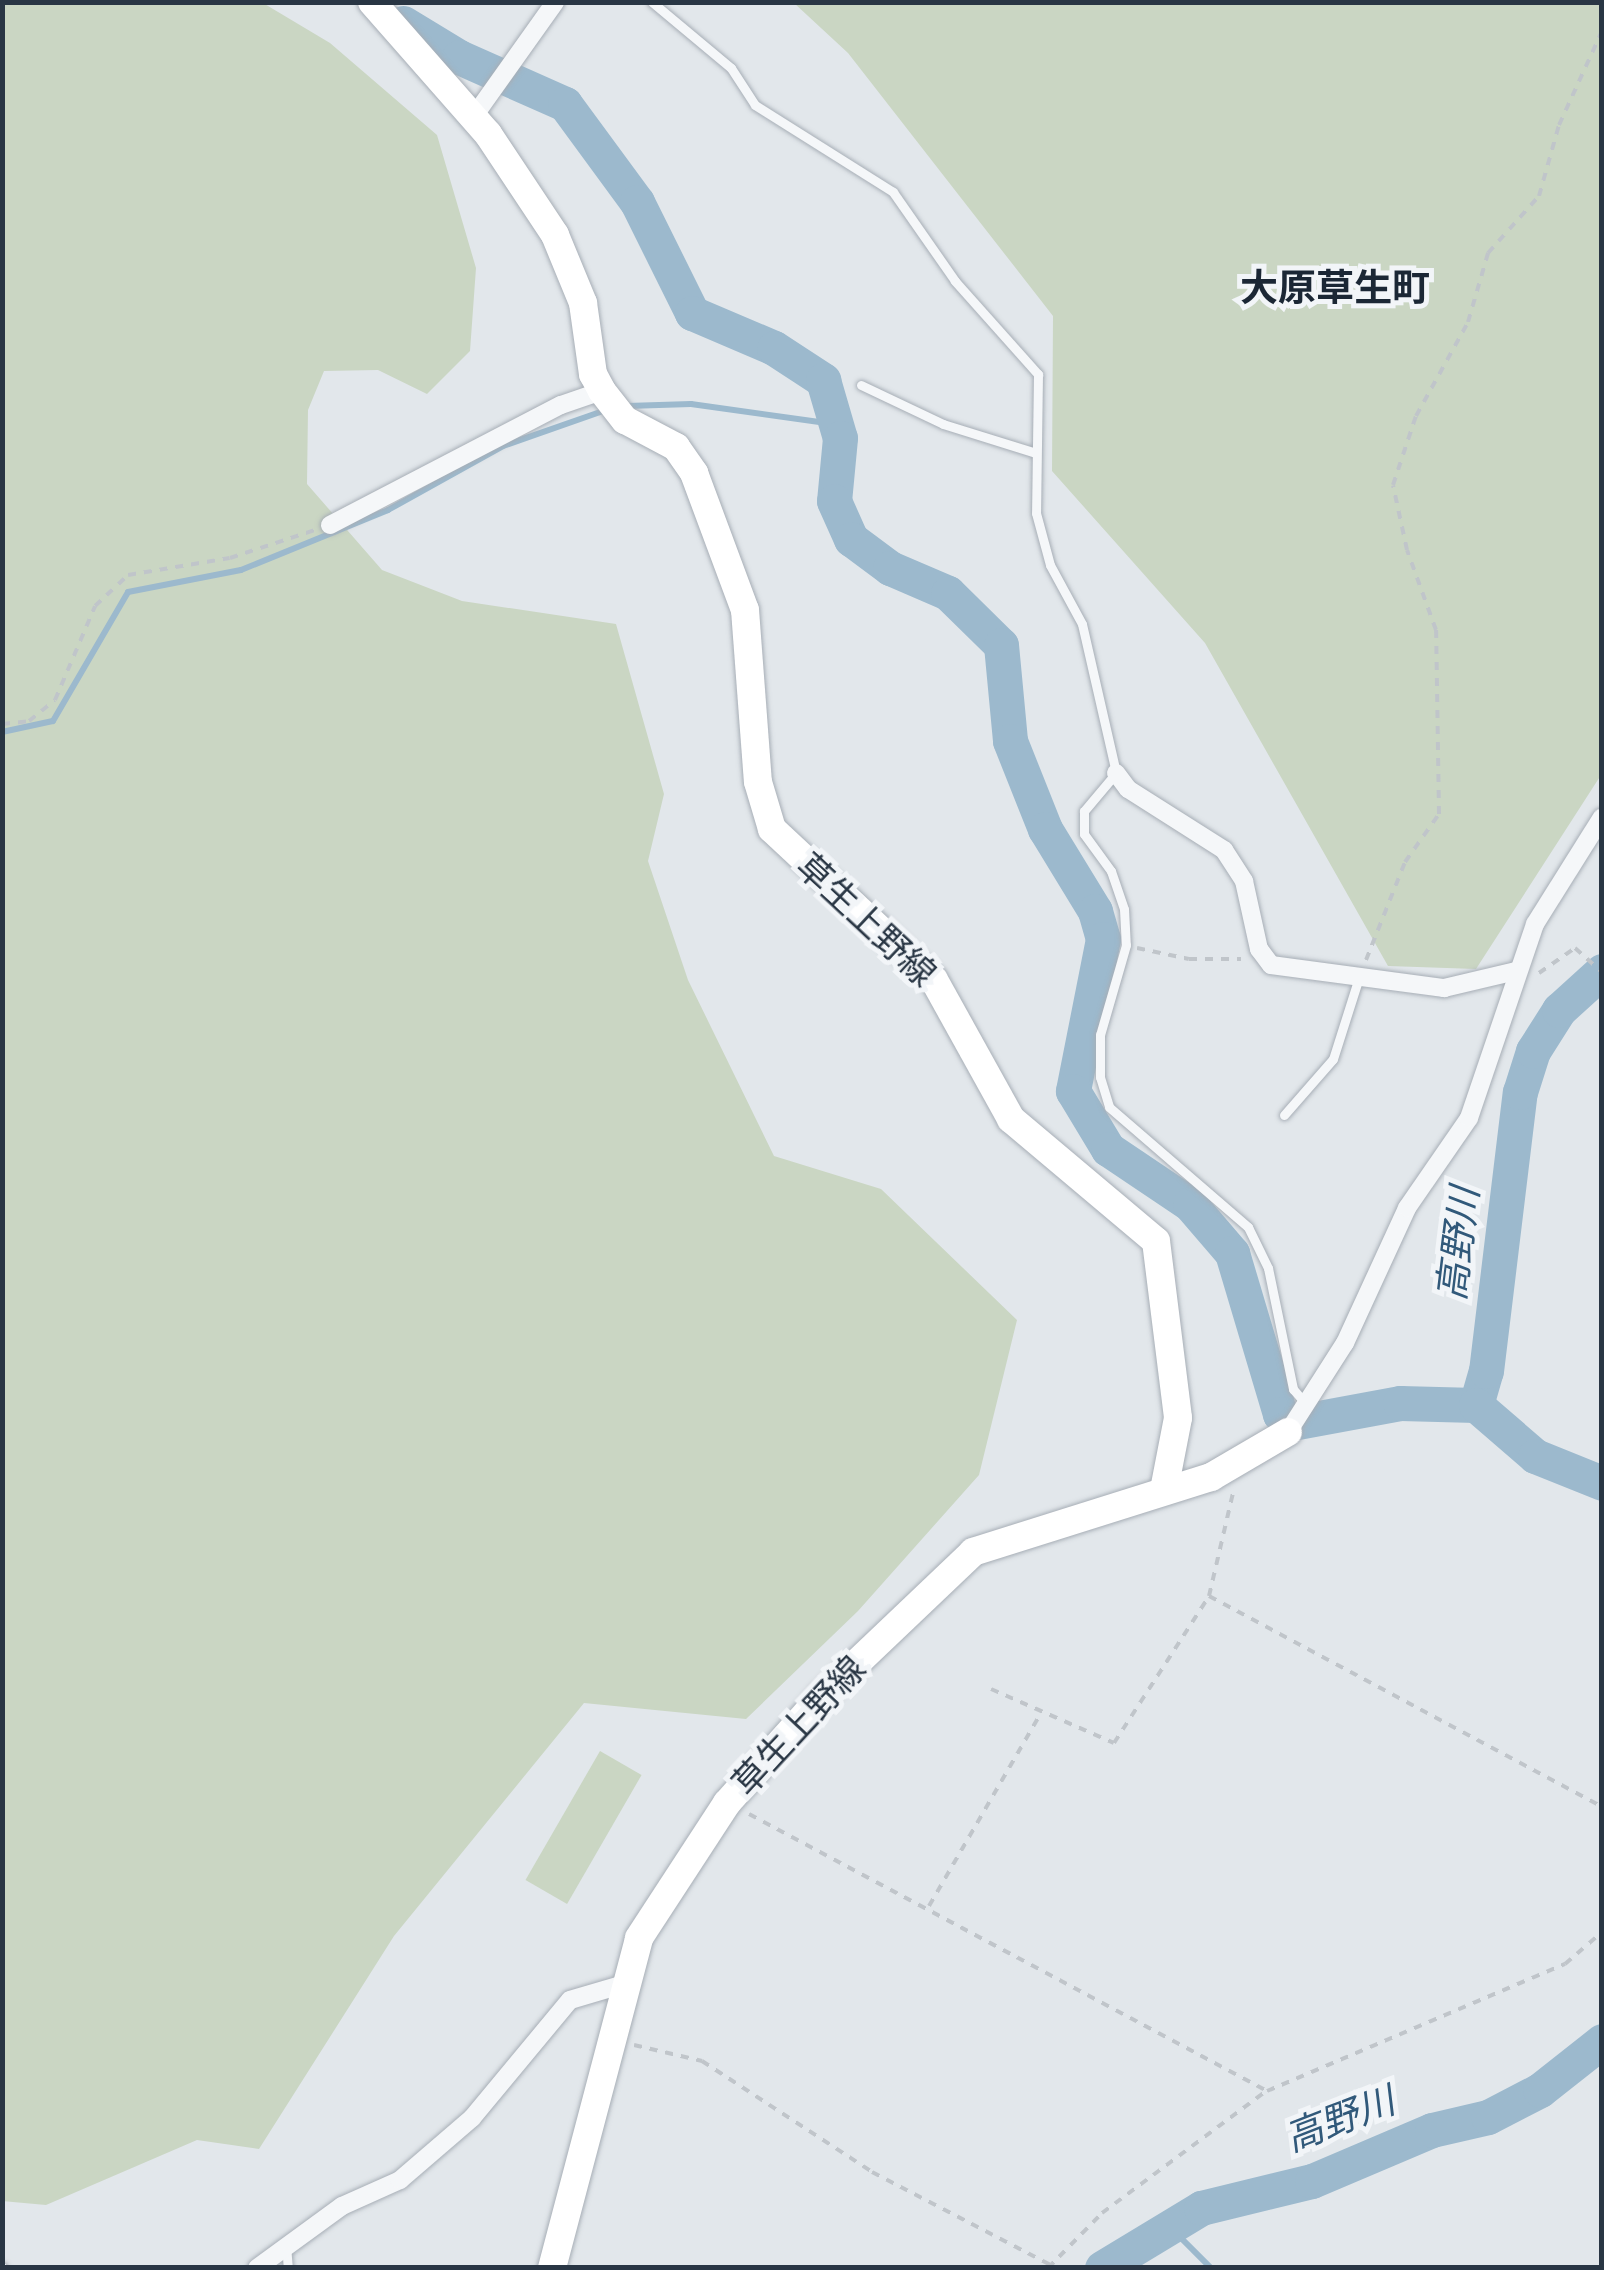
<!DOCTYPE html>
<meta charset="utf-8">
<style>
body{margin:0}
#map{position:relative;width:1604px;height:2270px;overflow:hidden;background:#e2e7eb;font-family:Arial,"Noto Sans JP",sans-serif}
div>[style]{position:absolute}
.green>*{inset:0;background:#cad6c3;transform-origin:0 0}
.stream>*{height:6px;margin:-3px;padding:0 3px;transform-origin:3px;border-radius:3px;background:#9cb9cd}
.river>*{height:35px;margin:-17.5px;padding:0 17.5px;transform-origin:17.5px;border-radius:17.5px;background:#9cb9cd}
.path>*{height:4px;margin-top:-2px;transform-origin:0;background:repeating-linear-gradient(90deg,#c0c5ca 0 8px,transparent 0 16px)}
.roads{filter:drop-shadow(0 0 2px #a7aeb6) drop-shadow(0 0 2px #a7aeb6)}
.lane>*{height:9px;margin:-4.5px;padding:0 4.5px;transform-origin:4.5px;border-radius:4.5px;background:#f5f7f9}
.street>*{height:18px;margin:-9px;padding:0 9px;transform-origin:9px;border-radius:9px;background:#f5f7f9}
.secondary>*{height:28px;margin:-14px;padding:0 14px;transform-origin:14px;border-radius:14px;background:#fff}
span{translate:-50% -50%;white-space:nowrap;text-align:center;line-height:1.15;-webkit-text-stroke:10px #f2f5f8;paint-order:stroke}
.street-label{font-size:35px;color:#293644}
.neighbourhood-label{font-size:38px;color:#1b2735;font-weight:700}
.water-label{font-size:38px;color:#31597a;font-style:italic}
.frame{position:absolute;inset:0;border:5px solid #293644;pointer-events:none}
</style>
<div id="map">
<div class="green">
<i style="clip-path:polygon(2px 3px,263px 3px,330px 43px,437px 135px,476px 268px,470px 351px,427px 394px,378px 370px,324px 371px,308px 410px,307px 484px,382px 570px,462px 601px,616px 624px,664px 794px,648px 861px,688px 980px,774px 1156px,881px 1189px,1017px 1320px,979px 1475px,858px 1611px,746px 1719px,584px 1703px,394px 1936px,259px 2149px,197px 2140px,46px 2205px,2px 2201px)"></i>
<i style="clip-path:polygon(794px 3px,1601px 3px,1601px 775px,1476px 969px,1388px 966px,1205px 643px,1052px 471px,1053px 316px,848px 53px)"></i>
<i style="left:600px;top:1751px;width:48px;height:149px;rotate:30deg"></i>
</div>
<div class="stream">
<i style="left:627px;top:406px;width:64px;rotate:-1.8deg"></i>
<i style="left:691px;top:404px;width:144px;rotate:8deg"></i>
<i style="left:2px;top:732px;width:52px;rotate:-12.2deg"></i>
<i style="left:53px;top:721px;width:149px;rotate:-59.8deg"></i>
<i style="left:128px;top:592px;width:115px;rotate:-11deg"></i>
<i style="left:241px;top:570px;width:159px;rotate:-22.2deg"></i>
<i style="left:388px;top:510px;width:132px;rotate:-29.1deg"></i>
<i style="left:503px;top:446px;width:106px;rotate:-19.3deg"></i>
<i style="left:1167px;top:2224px;width:62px;rotate:45deg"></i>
</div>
<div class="river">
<i style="left:403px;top:23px;width:66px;rotate:31.3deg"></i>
<i style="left:459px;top:57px;width:116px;rotate:23.9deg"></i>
<i style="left:565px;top:104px;width:122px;rotate:53.7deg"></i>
<i style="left:637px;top:202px;width:124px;rotate:63.6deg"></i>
<i style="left:692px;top:313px;width:89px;rotate:23.1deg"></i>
<i style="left:774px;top:348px;width:59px;rotate:33.1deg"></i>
<i style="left:823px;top:380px;width:60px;rotate:73.7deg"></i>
<i style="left:840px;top:438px;width:63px;rotate:95.4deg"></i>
<i style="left:834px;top:501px;width:42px;rotate:65.9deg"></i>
<i style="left:851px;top:539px;width:49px;rotate:36.6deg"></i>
<i style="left:890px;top:568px;width:63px;rotate:23.3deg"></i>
<i style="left:948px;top:593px;width:74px;rotate:44.5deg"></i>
<i style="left:1001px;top:645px;width:96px;rotate:84.6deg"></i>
<i style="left:1010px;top:741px;width:95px;rotate:68.3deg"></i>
<i style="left:1045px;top:829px;width:96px;rotate:58.6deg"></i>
<i style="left:1095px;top:911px;width:29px;rotate:74deg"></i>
<i style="left:1103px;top:939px;width:155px;rotate:101.2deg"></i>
<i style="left:1073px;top:1091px;width:68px;rotate:58.9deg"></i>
<i style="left:1108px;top:1149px;width:99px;rotate:33.9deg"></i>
<i style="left:1190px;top:1204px;width:65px;rotate:49.4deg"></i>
<i style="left:1232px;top:1253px;width:168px;rotate:73.4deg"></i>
<i style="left:1280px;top:1414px;width:15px;rotate:37deg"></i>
<i style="left:1292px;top:1423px;width:110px;rotate:-10.5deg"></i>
<i style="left:1400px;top:1403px;width:76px;rotate:1.5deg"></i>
<i style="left:1476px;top:1405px;width:35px;rotate:-74deg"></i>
<i style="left:1486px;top:1371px;width:281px;rotate:-83.1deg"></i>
<i style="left:1520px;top:1092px;width:43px;rotate:-72.4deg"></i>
<i style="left:1533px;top:1051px;width:49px;rotate:-57.6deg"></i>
<i style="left:1559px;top:1010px;width:58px;rotate:-42.2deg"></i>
<i style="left:1476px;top:1405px;width:78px;rotate:40.8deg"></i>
<i style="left:1535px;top:1456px;width:72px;rotate:21.9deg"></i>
<i style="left:1102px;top:2268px;width:116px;rotate:-31.2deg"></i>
<i style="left:1201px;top:2208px;width:114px;rotate:-13.7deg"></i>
<i style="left:1312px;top:2181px;width:130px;rotate:-23deg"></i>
<i style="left:1432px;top:2130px;width:57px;rotate:-13.1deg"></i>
<i style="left:1488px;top:2117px;width:59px;rotate:-27.4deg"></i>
<i style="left:1540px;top:2090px;width:79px;rotate:-38.3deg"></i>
</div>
<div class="path">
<i style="left:2px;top:724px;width:27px;rotate:-6deg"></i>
<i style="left:29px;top:721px;width:33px;rotate:-39deg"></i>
<i style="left:55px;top:700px;width:102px;rotate:-66.9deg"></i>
<i style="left:95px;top:606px;width:45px;rotate:-43.2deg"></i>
<i style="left:128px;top:575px;width:103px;rotate:-9.5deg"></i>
<i style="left:230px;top:558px;width:89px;rotate:-18.2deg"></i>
<i style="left:1137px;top:948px;width:53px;rotate:11.9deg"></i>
<i style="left:1189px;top:959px;width:52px"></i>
<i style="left:1366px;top:960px;width:105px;rotate:-68.3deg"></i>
<i style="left:1405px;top:862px;width:59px;rotate:-54.7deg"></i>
<i style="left:1439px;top:814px;width:184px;rotate:-90.9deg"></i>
<i style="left:1436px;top:630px;width:85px;rotate:-109.9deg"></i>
<i style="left:1407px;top:550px;width:66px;rotate:-102.2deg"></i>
<i style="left:1393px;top:485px;width:73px;rotate:-71.6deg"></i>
<i style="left:1416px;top:416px;width:107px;rotate:-61deg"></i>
<i style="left:1468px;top:322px;width:72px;rotate:-73.8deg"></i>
<i style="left:1488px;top:253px;width:76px;rotate:-48.2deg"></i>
<i style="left:1539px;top:196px;width:74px;rotate:-74.3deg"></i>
<i style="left:1559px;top:125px;width:103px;rotate:-65.4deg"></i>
<i style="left:1539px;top:973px;width:44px;rotate:-34.8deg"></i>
<i style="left:1575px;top:948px;width:36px;rotate:42deg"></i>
<i style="left:1209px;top:1596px;width:446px;rotate:28.2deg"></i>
<i style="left:991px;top:1689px;width:134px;rotate:23.7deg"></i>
<i style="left:1114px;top:1743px;width:175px;rotate:-57.1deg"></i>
<i style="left:1209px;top:1596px;width:106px;rotate:-76.9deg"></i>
<i style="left:749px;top:1814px;width:587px;rotate:28.14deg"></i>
<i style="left:1267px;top:2091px;width:324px;rotate:-23.1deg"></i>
<i style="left:1565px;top:1964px;width:49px;rotate:-40.9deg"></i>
<i style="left:929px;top:1906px;width:220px;rotate:-59.9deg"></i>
<i style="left:634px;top:2045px;width:70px;rotate:13.2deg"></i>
<i style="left:702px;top:2061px;width:203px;rotate:33.1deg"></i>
<i style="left:872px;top:2172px;width:202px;rotate:27.5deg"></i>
<i style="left:1048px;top:2268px;width:77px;rotate:-45.5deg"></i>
<i style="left:1102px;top:2213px;width:203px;rotate:-36.6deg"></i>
</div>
<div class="roads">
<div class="lane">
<i style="left:652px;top:2px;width:103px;rotate:39.9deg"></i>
<i style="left:731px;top:68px;width:44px;rotate:57deg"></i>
<i style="left:755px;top:105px;width:163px;rotate:32.2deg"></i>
<i style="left:893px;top:192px;width:108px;rotate:55.1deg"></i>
<i style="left:955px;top:281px;width:125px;rotate:48.3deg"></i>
<i style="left:1038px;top:374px;width:139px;rotate:90.8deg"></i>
<i style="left:1036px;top:513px;width:54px;rotate:74.9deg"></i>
<i style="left:1050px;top:565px;width:67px;rotate:61.5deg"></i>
<i style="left:1082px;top:624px;width:153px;rotate:77.1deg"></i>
<i style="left:1116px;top:773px;width:50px;rotate:130.1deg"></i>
<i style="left:1084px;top:811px;width:23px;rotate:90deg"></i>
<i style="left:1084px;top:834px;width:46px;rotate:53.9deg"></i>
<i style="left:1111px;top:871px;width:40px;rotate:71.1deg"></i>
<i style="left:1124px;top:909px;width:36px;rotate:87deg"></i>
<i style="left:1126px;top:945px;width:94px;rotate:106.1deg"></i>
<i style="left:1100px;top:1035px;width:42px;rotate:90deg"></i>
<i style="left:1100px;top:1077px;width:31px;rotate:73deg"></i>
<i style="left:1109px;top:1107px;width:184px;rotate:40.8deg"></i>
<i style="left:1248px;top:1227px;width:46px;rotate:64deg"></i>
<i style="left:1268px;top:1268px;width:124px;rotate:78.3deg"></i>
<i style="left:1293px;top:1389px;width:20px;rotate:49deg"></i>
<i style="left:861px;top:385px;width:91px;rotate:25.4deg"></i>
<i style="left:943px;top:424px;width:97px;rotate:17.3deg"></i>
<i style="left:1284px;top:1115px;width:74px;rotate:-48.8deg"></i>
<i style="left:1333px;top:1059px;width:86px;rotate:-72.4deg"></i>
<i style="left:286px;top:2246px;width:22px;rotate:85deg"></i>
<i style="left:2px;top:2267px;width:1px;rotate:45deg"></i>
</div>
<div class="street">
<i style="left:472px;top:119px;width:143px;rotate:-54.6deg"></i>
<i style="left:330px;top:525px;width:260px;rotate:-27.5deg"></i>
<i style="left:561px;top:405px;width:43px;rotate:-18.9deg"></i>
<i style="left:1116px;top:773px;width:20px;rotate:53deg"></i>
<i style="left:1128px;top:789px;width:114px;rotate:32.4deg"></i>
<i style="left:1224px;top:850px;width:37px;rotate:57deg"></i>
<i style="left:1244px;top:881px;width:70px;rotate:77.6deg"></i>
<i style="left:1259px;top:949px;width:20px;rotate:53deg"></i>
<i style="left:1271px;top:965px;width:175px;rotate:7.6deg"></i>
<i style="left:1444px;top:988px;width:74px;rotate:-13.3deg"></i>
<i style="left:1288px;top:1432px;width:106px;rotate:-57.4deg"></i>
<i style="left:1345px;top:1343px;width:149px;rotate:-65.3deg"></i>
<i style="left:1407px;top:1208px;width:109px;rotate:-55.4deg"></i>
<i style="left:1469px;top:1118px;width:205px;rotate:-71.2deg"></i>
<i style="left:1535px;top:924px;width:126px;rotate:-57.9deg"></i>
<i style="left:257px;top:2268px;width:105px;rotate:-36.1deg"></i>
<i style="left:342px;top:2206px;width:64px;rotate:-24.1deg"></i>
<i style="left:400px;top:2180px;width:95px;rotate:-40.7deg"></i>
<i style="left:472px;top:2118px;width:153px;rotate:-50.3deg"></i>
<i style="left:570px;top:2000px;width:56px;rotate:-16.5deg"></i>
</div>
<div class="secondary">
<i style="left:372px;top:2px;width:176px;rotate:48.7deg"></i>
<i style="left:488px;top:134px;width:121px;rotate:56.4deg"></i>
<i style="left:555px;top:235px;width:74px;rotate:67.6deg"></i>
<i style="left:583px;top:303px;width:72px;rotate:82deg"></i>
<i style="left:593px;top:374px;width:19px;rotate:62deg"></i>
<i style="left:602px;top:391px;width:37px;rotate:52deg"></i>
<i style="left:625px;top:420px;width:58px;rotate:27.9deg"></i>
<i style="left:676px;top:447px;width:32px;rotate:55deg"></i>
<i style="left:694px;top:473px;width:146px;rotate:69.6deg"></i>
<i style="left:745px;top:610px;width:172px;rotate:85.7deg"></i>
<i style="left:758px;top:782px;width:49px;rotate:73.4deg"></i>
<i style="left:772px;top:829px;width:221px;rotate:43deg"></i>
<i style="left:934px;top:980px;width:159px;rotate:61deg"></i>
<i style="left:1011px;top:1119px;width:189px;rotate:40.1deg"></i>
<i style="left:1156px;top:1241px;width:178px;rotate:82.9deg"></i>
<i style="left:1178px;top:1418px;width:73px;rotate:101deg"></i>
<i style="left:552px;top:2268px;width:341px;rotate:-75.2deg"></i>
<i style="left:639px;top:1938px;width:161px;rotate:-56.9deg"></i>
<i style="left:727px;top:1803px;width:142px;rotate:-48.4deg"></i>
<i style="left:821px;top:1697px;width:210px;rotate:-43.6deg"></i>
<i style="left:973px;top:1552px;width:250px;rotate:-17.5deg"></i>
<i style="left:1211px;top:1477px;width:89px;rotate:-30.3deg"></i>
</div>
</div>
<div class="street-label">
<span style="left:866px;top:920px;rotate:43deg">草生上野線</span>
<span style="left:799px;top:1726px;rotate:-47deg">草生上野線</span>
</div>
<div class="neighbourhood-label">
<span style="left:1335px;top:289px">大原草生町</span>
</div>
<div class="water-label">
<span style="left:1459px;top:1244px;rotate:-83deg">高野川</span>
<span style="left:1340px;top:2120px;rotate:-21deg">高野川</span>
</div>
<div class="frame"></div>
</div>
